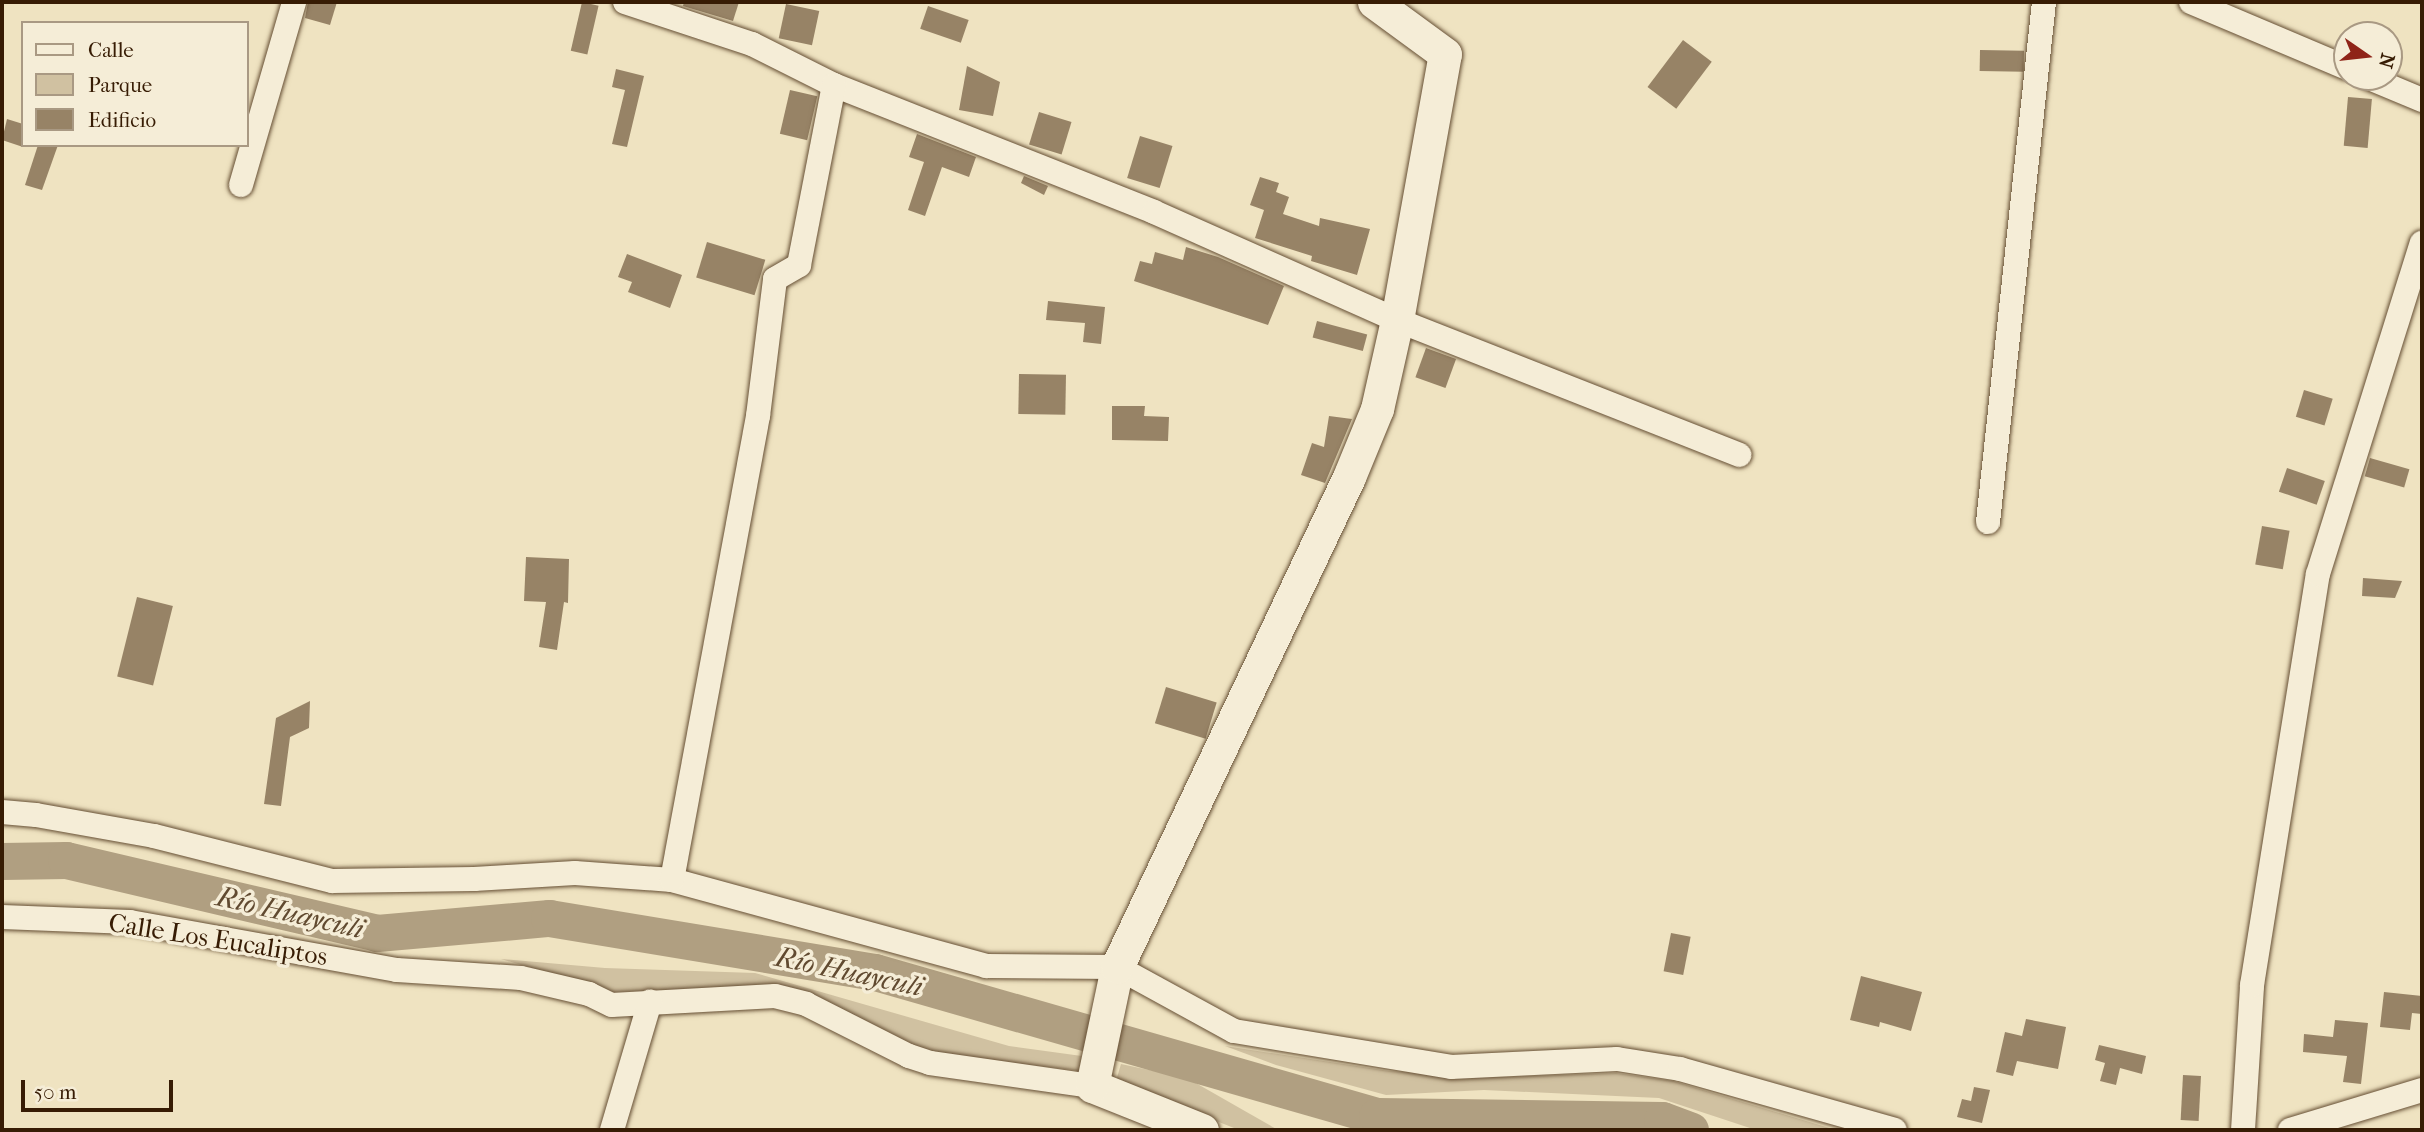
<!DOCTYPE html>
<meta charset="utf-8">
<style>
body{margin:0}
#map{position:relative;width:2424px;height:1132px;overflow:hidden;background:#efe3c1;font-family:"IM FELL French Canon",serif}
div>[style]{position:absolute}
.green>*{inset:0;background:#d0c1a1}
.river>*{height:37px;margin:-18.5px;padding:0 18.5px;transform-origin:18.5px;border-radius:18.5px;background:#b09f81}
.building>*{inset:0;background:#978366;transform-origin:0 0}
.roads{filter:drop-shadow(0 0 2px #654e33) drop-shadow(0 0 2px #654e33)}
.street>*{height:24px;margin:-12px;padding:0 12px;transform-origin:12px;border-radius:12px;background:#f5edd7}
.secondary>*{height:33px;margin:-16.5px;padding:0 16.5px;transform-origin:16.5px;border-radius:16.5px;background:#f5edd7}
span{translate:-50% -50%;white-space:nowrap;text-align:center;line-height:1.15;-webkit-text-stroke:7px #f5edd7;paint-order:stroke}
.street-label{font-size:26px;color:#371c04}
.water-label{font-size:28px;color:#614a30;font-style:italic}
.frame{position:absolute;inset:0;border:4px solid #371c04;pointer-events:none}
.legend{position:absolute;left:21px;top:21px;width:228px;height:126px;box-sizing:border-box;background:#f5edd7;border:2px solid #a99983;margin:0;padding:9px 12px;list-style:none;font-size:21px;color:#371c04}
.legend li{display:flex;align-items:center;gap:14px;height:35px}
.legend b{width:35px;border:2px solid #a99983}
.north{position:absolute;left:2333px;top:21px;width:70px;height:70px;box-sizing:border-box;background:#f5edd7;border:2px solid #a99983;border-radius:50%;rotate:104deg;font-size:19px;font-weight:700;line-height:28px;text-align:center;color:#371c04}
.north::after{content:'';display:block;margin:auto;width:24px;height:32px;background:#8f2418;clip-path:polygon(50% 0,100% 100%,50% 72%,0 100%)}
.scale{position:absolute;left:21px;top:1080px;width:152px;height:32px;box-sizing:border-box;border:4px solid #371c04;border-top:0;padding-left:9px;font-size:21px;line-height:24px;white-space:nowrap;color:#371c04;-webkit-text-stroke:5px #f5edd7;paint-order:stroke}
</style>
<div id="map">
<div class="green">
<i style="clip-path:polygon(501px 959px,605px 968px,755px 973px,1009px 1046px,1089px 1057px,1083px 1071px,932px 1054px,774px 987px,613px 992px)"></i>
<i style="clip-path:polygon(1225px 1046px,1389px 1071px,1502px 1077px,1616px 1073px,1673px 1081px,1836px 1130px,1756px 1130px,1659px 1098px,1484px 1090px,1386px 1095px,1276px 1065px)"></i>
<i style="clip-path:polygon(1121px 1064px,1187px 1078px,1278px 1130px,1239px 1130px,1116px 1081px)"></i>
</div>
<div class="river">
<i style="left:2px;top:861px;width:64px;rotate:-0.9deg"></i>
<i style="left:66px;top:860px;width:319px;rotate:13.2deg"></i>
<i style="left:377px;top:933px;width:173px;rotate:-5deg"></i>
<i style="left:549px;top:918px;width:330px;rotate:9.4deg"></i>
<i style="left:875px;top:972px;width:522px;rotate:16.01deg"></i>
<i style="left:1377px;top:1116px;width:285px;rotate:0.8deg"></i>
<i style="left:1662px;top:1120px;width:30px;rotate:20deg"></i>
</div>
<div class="building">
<i style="clip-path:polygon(308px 2px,337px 2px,330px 25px,305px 18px)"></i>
<i style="left:582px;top:2px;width:17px;height:50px;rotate:13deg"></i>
<i style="clip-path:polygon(684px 2px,739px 2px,733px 21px,683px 6px)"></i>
<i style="left:786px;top:4px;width:34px;height:35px;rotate:12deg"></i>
<i style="left:928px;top:6px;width:43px;height:24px;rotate:19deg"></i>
<i style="left:1683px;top:40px;width:36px;height:59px;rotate:37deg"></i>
<i style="left:1980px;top:50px;width:44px;height:21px;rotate:1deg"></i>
<i style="clip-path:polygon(967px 66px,1000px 82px,993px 116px,959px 110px)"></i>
<i style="clip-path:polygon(616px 69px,644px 76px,627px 147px,612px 144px,625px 90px,612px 87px)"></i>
<i style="left:790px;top:90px;width:28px;height:45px;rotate:13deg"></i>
<i style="left:2348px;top:97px;width:24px;height:49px;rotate:5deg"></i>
<i style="left:1039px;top:112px;width:34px;height:34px;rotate:17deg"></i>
<i style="clip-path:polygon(7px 119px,23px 124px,23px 147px,2px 140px)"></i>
<i style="clip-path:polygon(917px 134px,976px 157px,969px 177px,942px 167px,925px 216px,908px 210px,924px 162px,909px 157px)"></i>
<i style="left:1140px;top:136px;width:34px;height:44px;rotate:17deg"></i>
<i style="clip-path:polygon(38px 145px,58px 145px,42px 190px,25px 185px)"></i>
<i style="clip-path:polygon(1024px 176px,1048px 186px,1044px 195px,1021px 183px)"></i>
<i style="clip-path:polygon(1260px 177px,1279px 183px,1276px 192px,1289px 197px,1283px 214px,1319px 226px,1320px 218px,1370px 229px,1357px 275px,1311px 261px,1312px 256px,1255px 238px,1264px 210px,1250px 205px)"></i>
<i style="left:707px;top:242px;width:61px;height:37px;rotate:17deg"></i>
<i style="clip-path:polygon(1186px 247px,1218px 257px,1284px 286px,1268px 325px,1134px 281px,1140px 261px,1152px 264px,1155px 252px,1183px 260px)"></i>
<i style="clip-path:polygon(627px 254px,682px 275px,670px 308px,628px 292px,632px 282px,618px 277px)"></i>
<i style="clip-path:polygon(1048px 301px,1105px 307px,1101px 344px,1083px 342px,1085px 323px,1046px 320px)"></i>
<i style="left:1317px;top:321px;width:52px;height:17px;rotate:15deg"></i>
<i style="left:1426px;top:348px;width:32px;height:31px;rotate:20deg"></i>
<i style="left:1019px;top:374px;width:47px;height:40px;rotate:1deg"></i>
<i style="left:2304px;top:390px;width:30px;height:28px;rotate:17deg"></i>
<i style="clip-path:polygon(1112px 406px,1145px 406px,1144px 416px,1169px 417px,1168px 441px,1112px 440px)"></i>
<i style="clip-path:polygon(1329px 416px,1352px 419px,1325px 483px,1301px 475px,1312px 443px,1324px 447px)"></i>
<i style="left:2370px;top:458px;width:41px;height:19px;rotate:16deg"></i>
<i style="left:2287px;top:468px;width:40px;height:25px;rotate:19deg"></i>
<i style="left:2262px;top:526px;width:28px;height:39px;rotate:10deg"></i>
<i style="clip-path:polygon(526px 557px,569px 559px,568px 603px,564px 602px,557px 650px,539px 647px,546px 602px,524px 601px)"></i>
<i style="clip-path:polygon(2363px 578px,2402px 581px,2395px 598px,2362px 596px)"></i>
<i style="left:137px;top:597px;width:37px;height:82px;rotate:14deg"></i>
<i style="left:1166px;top:687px;width:53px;height:38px;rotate:17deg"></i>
<i style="clip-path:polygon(310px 701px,309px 728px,290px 737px,281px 806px,264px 804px,276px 718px)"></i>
<i style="left:1671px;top:933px;width:20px;height:39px;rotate:11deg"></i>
<i style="clip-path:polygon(1861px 976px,1922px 992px,1911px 1031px,1880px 1022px,1879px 1027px,1850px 1020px)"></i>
<i style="clip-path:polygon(2384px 992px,2422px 996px,2422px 1014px,2412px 1013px,2410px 1030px,2380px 1027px)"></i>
<i style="clip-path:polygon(2026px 1019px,2066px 1027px,2058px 1069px,2017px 1061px,2013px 1076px,1996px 1072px,2005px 1032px,2022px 1036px)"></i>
<i style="clip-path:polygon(2335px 1020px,2368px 1023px,2361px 1084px,2343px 1082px,2347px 1056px,2303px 1052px,2304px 1034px,2333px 1037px)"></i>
<i style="clip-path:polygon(2099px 1045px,2146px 1056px,2142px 1074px,2120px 1068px,2116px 1085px,2100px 1081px,2105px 1063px,2095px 1060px)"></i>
<i style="left:2183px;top:1075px;width:18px;height:45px;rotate:3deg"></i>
<i style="clip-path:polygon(1974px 1087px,1990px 1090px,1982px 1123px,1957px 1117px,1962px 1099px,1971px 1101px)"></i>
</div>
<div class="roads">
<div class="street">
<i style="left:625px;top:2px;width:134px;rotate:18.3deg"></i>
<i style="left:752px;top:44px;width:92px;rotate:26.6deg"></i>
<i style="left:834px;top:85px;width:344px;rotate:21.6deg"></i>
<i style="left:1154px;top:212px;width:266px;rotate:24deg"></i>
<i style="left:1397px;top:320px;width:368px;rotate:21.5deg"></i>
<i style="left:2191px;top:2px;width:169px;rotate:22.9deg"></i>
<i style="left:2367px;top:77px;width:60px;rotate:22.7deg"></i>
<i style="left:241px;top:185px;width:191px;rotate:-73.8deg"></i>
<i style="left:1988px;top:522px;width:523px;rotate:-83.85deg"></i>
<i style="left:2px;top:812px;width:34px;rotate:5deg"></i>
<i style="left:36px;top:815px;width:120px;rotate:10.1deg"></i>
<i style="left:154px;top:836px;width:184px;rotate:14.2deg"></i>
<i style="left:332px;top:881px;width:142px;rotate:-0.8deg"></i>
<i style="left:474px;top:879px;width:101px;rotate:-3.4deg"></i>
<i style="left:575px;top:873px;width:97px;rotate:4.1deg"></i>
<i style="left:672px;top:880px;width:326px;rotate:15.3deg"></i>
<i style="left:986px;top:966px;width:131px;rotate:0.4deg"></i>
<i style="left:1117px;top:967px;width:133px;rotate:28.7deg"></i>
<i style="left:1234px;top:1031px;width:220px;rotate:9.4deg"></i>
<i style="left:1451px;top:1067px;width:166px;rotate:-2.8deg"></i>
<i style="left:1617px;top:1059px;width:64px;rotate:9deg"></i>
<i style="left:1680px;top:1069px;width:223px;rotate:15.8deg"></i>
<i style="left:672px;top:880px;width:472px;rotate:-79.5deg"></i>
<i style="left:758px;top:416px;width:138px;rotate:-82.9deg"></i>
<i style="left:775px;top:279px;width:28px;rotate:-30deg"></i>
<i style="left:799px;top:265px;width:183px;rotate:-79deg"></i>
<i style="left:2px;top:917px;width:128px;rotate:2.2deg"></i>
<i style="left:130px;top:922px;width:271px;rotate:10.2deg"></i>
<i style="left:397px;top:970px;width:124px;rotate:3.7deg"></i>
<i style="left:521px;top:978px;width:70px;rotate:13.2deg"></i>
<i style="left:589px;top:994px;width:25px;rotate:26deg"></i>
<i style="left:612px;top:1005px;width:163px;rotate:-3.2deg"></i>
<i style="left:775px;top:996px;width:32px;rotate:14deg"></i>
<i style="left:806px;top:1004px;width:115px;rotate:26.8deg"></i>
<i style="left:909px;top:1056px;width:22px;rotate:18deg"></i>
<i style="left:930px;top:1063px;width:164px;rotate:8.1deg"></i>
<i style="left:612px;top:1130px;width:134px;rotate:-73.5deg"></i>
<i style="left:2243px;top:1130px;width:145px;rotate:-86.4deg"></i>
<i style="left:2252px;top:985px;width:416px;rotate:-80.9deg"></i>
<i style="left:2318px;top:574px;width:347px;rotate:-72.6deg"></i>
<i style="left:2290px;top:1130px;width:138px;rotate:-16.9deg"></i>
</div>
<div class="secondary">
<i style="left:1202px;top:1130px;width:118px;rotate:-158.2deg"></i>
<i style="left:1092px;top:1086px;width:122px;rotate:-78.1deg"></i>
<i style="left:1117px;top:967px;width:542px;rotate:-64.66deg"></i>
<i style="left:1349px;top:477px;width:74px;rotate:-67.6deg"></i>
<i style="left:1377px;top:409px;width:91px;rotate:-77.3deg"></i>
<i style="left:1397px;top:320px;width:270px;rotate:-79.8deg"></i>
<i style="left:1445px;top:54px;width:88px;rotate:-143.8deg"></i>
</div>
</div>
<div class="street-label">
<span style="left:218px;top:940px;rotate:9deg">Calle Los Eucaliptos</span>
</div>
<div class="water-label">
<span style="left:290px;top:913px;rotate:13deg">Río Huayculi</span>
<span style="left:849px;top:972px;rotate:12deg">Río Huayculi</span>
</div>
<div class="frame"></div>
<ul class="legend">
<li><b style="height:9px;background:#f5edd7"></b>Calle</li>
<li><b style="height:19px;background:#d0c1a1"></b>Parque</li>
<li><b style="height:19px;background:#978366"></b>Edificio</li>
</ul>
<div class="north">N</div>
<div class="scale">50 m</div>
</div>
